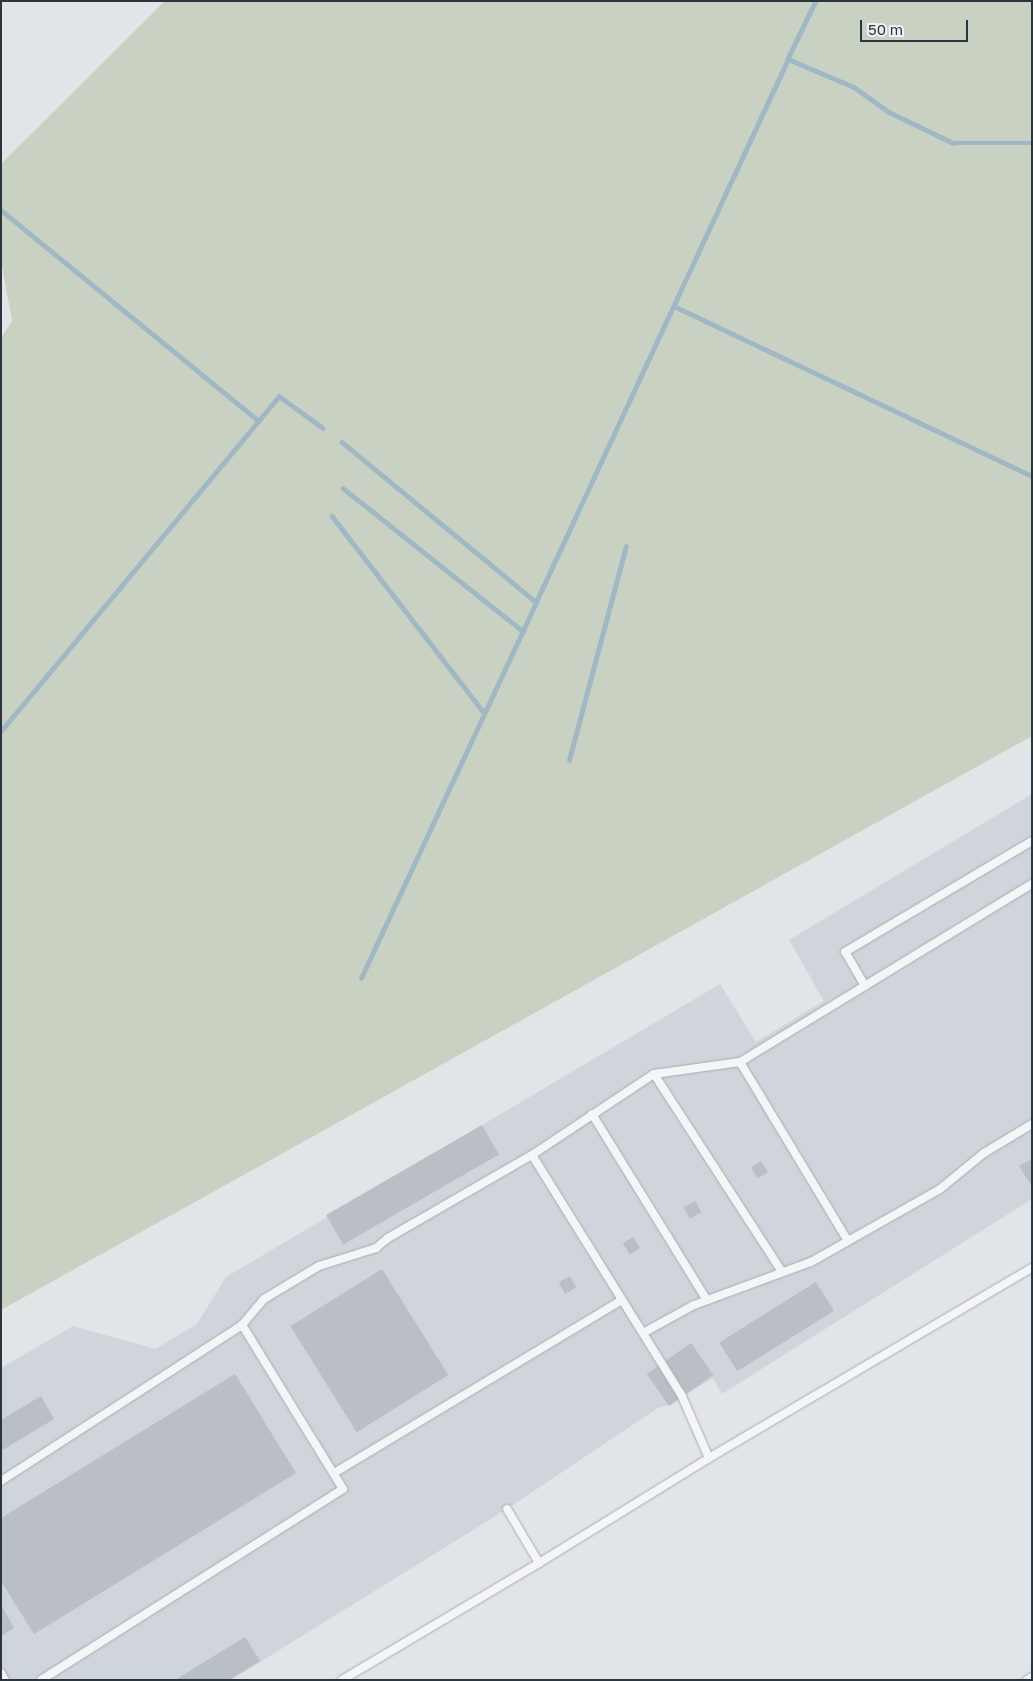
<!DOCTYPE html>
<style>
body{margin:0}
#map{position:relative;width:1033px;height:1681px;overflow:hidden;background:#e1e5e8;font-family:"Golos Text",sans-serif}
div>[style]{position:absolute}
.built>*{inset:0;background:#cfd5da}
.green>*{inset:0;background:#c9d1c3}
.stream>*{height:4.5px;margin:-2.25px;padding:0 2.25px;transform-origin:2.25px;border-radius:2.25px;background:#a0b8c4}
.building>*{inset:0;background:#b9bfc4;transform-origin:0 0}
.roads{filter:drop-shadow(0 0 1px #a7adb2) drop-shadow(0 0 1px #a7adb2)}
.service>*{height:8px;margin:-4px;padding:0 4px;transform-origin:4px;border-radius:4px;background:#f3f5f7}
span{translate:-50% -50%;white-space:nowrap;text-align:center;line-height:1.15;-webkit-text-stroke:4px #f0f3f6;paint-order:stroke}
.frame{position:absolute;inset:0;border:2px solid #2b353e;pointer-events:none}
.scale{position:absolute;left:860px;top:20px;width:108px;height:22px;box-sizing:border-box;border:2px solid #2b353e;border-top:0;padding-left:6px;font-size:15px;line-height:18px;white-space:nowrap;color:#2b353e;-webkit-text-stroke:4px #f0f3f6;paint-order:stroke}
</style>
<div id="map">
<div class="built">
<i style="clip-path:polygon(1032px 794px,1032px 1199px,722px 1394px,713px 1378px,669px 1405px,658px 1408px,507px 1509px,231px 1680px,1px 1680px,1px 1368px,73px 1326px,155px 1349px,197px 1324px,226px 1277px,720px 984px,756px 1042px,824px 1001px,789px 940px)"></i>
</div>
<div class="green">
<i style="clip-path:polygon(165px 1px,1032px 1px,1032px 736px,1px 1310px,1px 338px,12px 321px,1px 261px,1px 164px)"></i>
</div>
<div class="stream">
<i style="left:816px;top:1px;width:64px;rotate:115.8deg"></i>
<i style="left:788px;top:59px;width:72px;rotate:23deg"></i>
<i style="left:854px;top:87px;width:43px;rotate:35.5deg"></i>
<i style="left:889px;top:112px;width:71px;rotate:25.8deg"></i>
<i style="left:953px;top:143px;width:79px"></i>
<i style="left:1px;top:210px;width:333px;rotate:39.3deg"></i>
<i style="left:674px;top:306px;width:396px;rotate:25.4deg"></i>
<i style="left:342px;top:442px;width:251px;rotate:39.5deg"></i>
<i style="left:536px;top:602px;width:599px;rotate:-65.1deg"></i>
<i style="left:343px;top:488px;width:230px;rotate:38.5deg"></i>
<i style="left:332px;top:516px;width:249px;rotate:52.3deg"></i>
<i style="left:1px;top:731px;width:435px;rotate:-50.3deg"></i>
<i style="left:279px;top:396px;width:54px;rotate:36deg"></i>
<i style="left:569px;top:760px;width:221px;rotate:-75.1deg"></i>
<i style="left:361px;top:978px;width:415px;rotate:-65deg"></i>
</div>
<div class="building">
<i style="left:482px;top:1125px;width:34px;height:180px;rotate:60deg"></i>
<i style="clip-path:polygon(1032px 1159px,1032px 1187px,1019px 1166px)"></i>
<i style="left:761px;top:1161px;width:13px;height:12px;rotate:58deg"></i>
<i style="left:695px;top:1201px;width:13px;height:13px;rotate:61deg"></i>
<i style="left:633px;top:1237px;width:13px;height:12px;rotate:58deg"></i>
<i style="left:382px;top:1269px;width:125px;height:108px;rotate:58deg"></i>
<i style="left:570px;top:1276px;width:13px;height:13px;rotate:61deg"></i>
<i style="left:816px;top:1282px;width:34px;height:114px;rotate:58deg"></i>
<i style="left:691px;top:1343px;width:39px;height:54px;rotate:55deg"></i>
<i style="clip-path:polygon(235px 1374px,296px 1473px,34px 1634px,1px 1581px,1px 1518px)"></i>
<i style="clip-path:polygon(41px 1396px,54px 1419px,1px 1451px,1px 1420px)"></i>
<i style="clip-path:polygon(1px 1605px,14px 1628px,1px 1636px)"></i>
<i style="clip-path:polygon(245px 1637px,260px 1661px,229px 1680px,175px 1680px)"></i>
</div>
<div class="roads">
<div class="service">
<i style="left:865px;top:986px;width:39px;rotate:-120deg"></i>
<i style="left:845px;top:952px;width:217px;rotate:-30.7deg"></i>
<i style="left:740px;top:1062px;width:209px;rotate:58.9deg"></i>
<i style="left:654px;top:1074px;width:236px;rotate:57.1deg"></i>
<i style="left:592px;top:1114px;width:219px;rotate:58.3deg"></i>
<i style="left:532px;top:1155px;width:146px;rotate:-33.6deg"></i>
<i style="left:654px;top:1074px;width:87px;rotate:-7.9deg"></i>
<i style="left:740px;top:1062px;width:342px;rotate:-31.4deg"></i>
<i style="left:643px;top:1333px;width:58px;rotate:-28.8deg"></i>
<i style="left:694px;top:1305px;width:125px;rotate:-20.2deg"></i>
<i style="left:811px;top:1262px;width:148px;rotate:-29.5deg"></i>
<i style="left:940px;top:1189px;width:57px;rotate:-39.3deg"></i>
<i style="left:984px;top:1153px;width:56px;rotate:-31.1deg"></i>
<i style="left:334px;top:1473px;width:336px;rotate:-31deg"></i>
<i style="left:1px;top:1481px;width:287px;rotate:-32.9deg"></i>
<i style="left:242px;top:1325px;width:34px;rotate:-50deg"></i>
<i style="left:264px;top:1299px;width:64px;rotate:-31deg"></i>
<i style="left:319px;top:1266px;width:60px;rotate:-17.5deg"></i>
<i style="left:376px;top:1248px;width:16px;rotate:-40deg"></i>
<i style="left:388px;top:1238px;width:166px;rotate:-30deg"></i>
<i style="left:532px;top:1155px;width:282px;rotate:58.1deg"></i>
<i style="left:681px;top:1394px;width:70px;rotate:66.4deg"></i>
<i style="left:507px;top:1509px;width:63px;rotate:59.3deg"></i>
<i style="left:1px;top:1673px;width:8px;rotate:60deg"></i>
<i style="left:41px;top:1680px;width:357px;rotate:-32.3deg"></i>
<i style="left:343px;top:1489px;width:193px;rotate:-121.6deg"></i>
<i style="left:342px;top:1680px;width:229px;rotate:-30.7deg"></i>
<i style="left:539px;top:1563px;width:200px;rotate:-31.7deg"></i>
<i style="left:709px;top:1458px;width:375px;rotate:-30.5deg"></i>
<i style="left:1027px;top:1680px;width:6px;rotate:-31deg"></i>
</div>
</div>
<div class="frame"></div>
<div class="scale">50 m</div>
</div>
